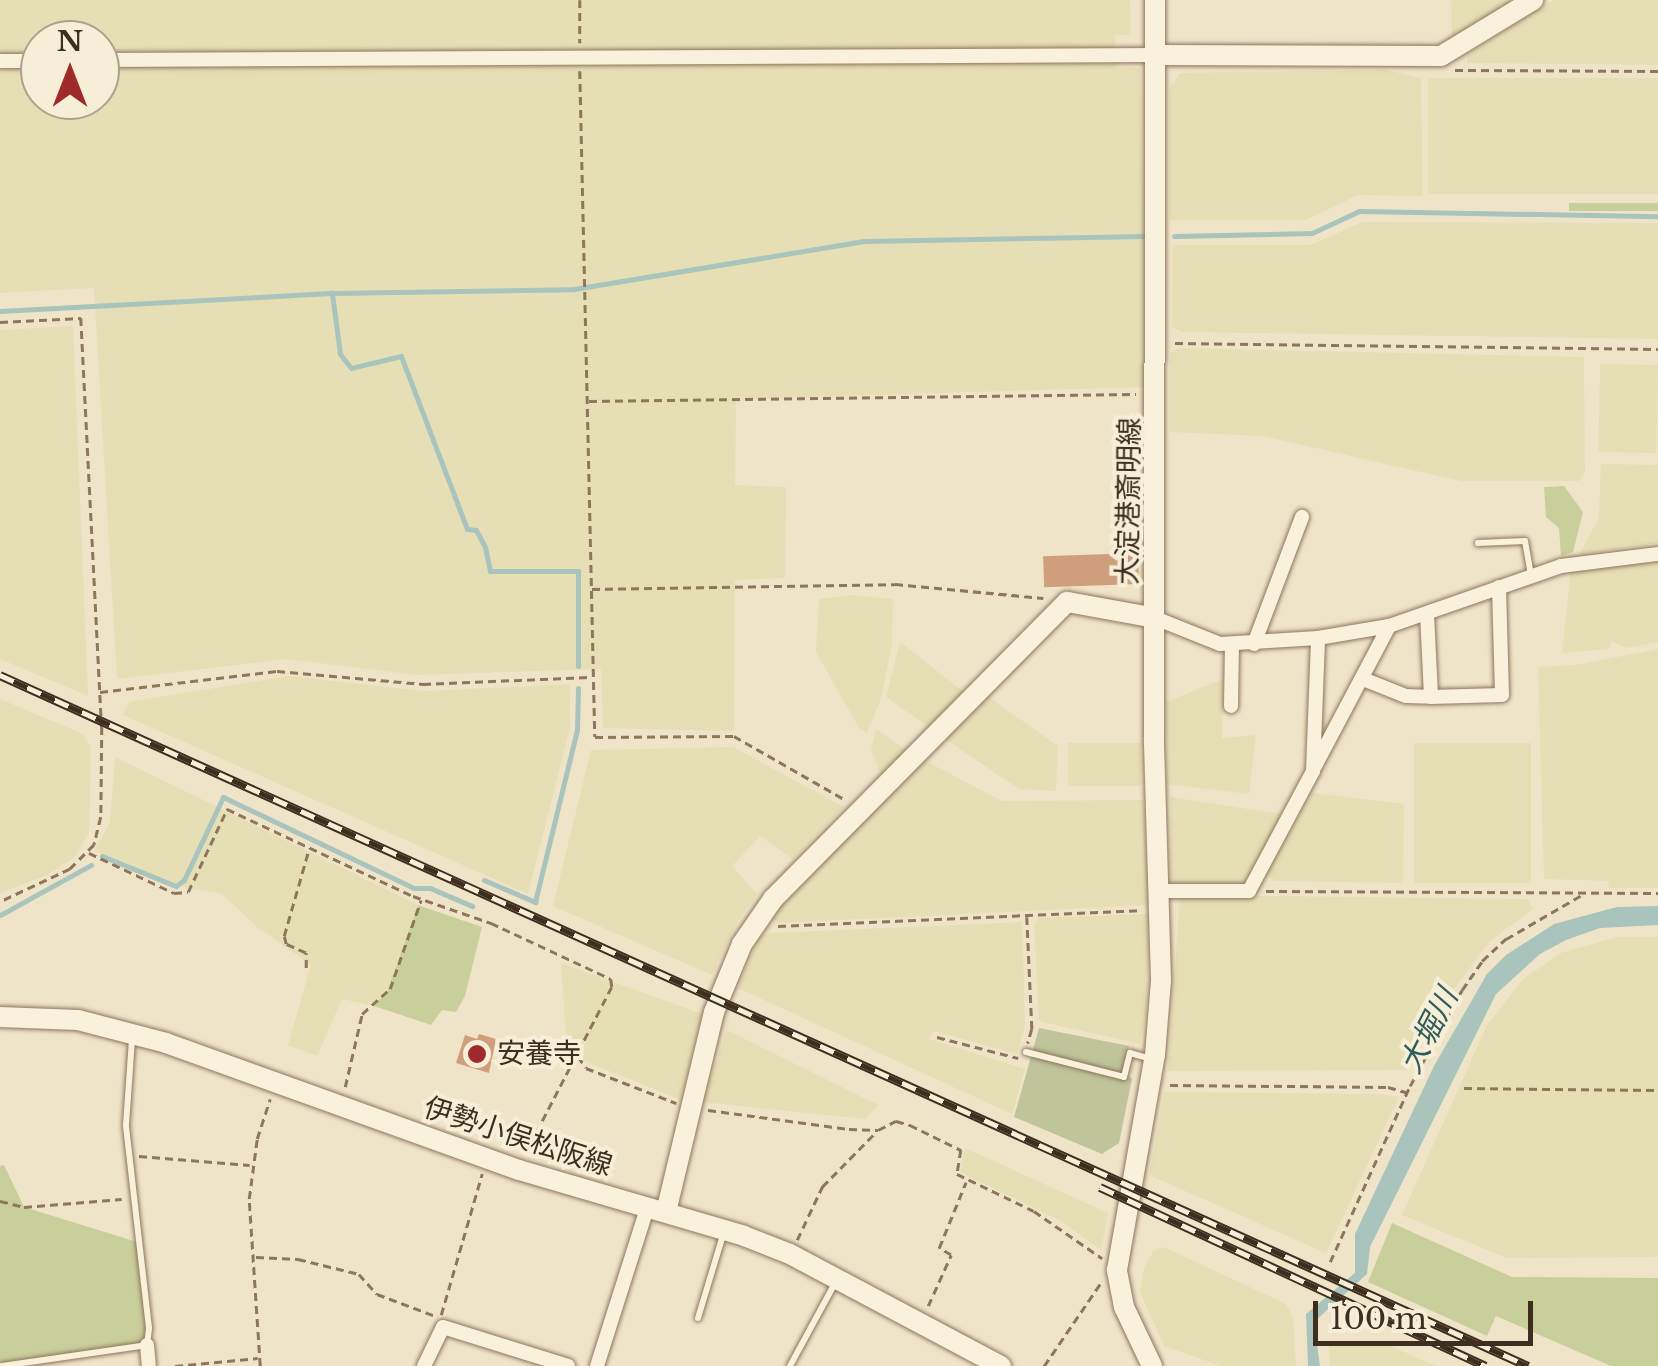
<!DOCTYPE html>
<meta charset="utf-8">
<style>
body{margin:0}
#map{position:relative;width:1658px;height:1366px;overflow:hidden;background:#f0e4c8;font-family:"Libre Baskerville","Noto Sans JP",serif}
div>[style]{position:absolute}
.farmland>*{inset:0;background:#e6deb5;transform-origin:0 0}
.green>*{inset:0;background:#c9cf9b;transform-origin:0 0}
.cemetery>*{inset:0;background:#bfc49a}
.water>*{inset:0;background:#a9c4bc}
.stream>*{height:5px;margin:-2.5px;padding:0 2.5px;transform-origin:2.5px;border-radius:2.5px;background:#a9c4bc}
.building>*{inset:0;background:#cf9f7d;transform-origin:0 0}
.path>*{height:2.5px;margin-top:-1.25px;transform-origin:0;background:repeating-linear-gradient(90deg,#8d765c 0 8px,transparent 0 13px)}
.roads{filter:drop-shadow(0 0 2px #8d765c) drop-shadow(0 0 2px #8d765c)}
.lane>*{height:6px;margin:-3px;padding:0 3px;transform-origin:3px;border-radius:3px;background:#faf1dc}
.street>*{height:14px;margin:-7px;padding:0 7px;transform-origin:7px;border-radius:7px;background:#faf1dc}
.secondary>*{height:20px;margin:-10px;padding:0 10px;transform-origin:10px;border-radius:10px;background:#faf1dc}
.rail>*{height:9px;margin-top:-4.5px;transform-origin:0;background:repeating-linear-gradient(90deg,#f7eed8 0 15px,#3d2e20 0 30px);box-sizing:border-box;border-block:2px solid #3d2e20}
.dots>*{width:28px;height:28px;translate:-50% -50%;box-sizing:border-box;border:5px solid #f7eed8;border-radius:50%}
span{translate:-50% -50%;white-space:nowrap;text-align:center;line-height:1.15;-webkit-text-stroke:8px #f7eed8;paint-order:stroke}
.street-label{font-size:28px;color:#3d2e20}
.poi-label{font-size:28px;color:#3d2e20}
.left{translate:0 -50%;text-align:left}
.water-label{font-size:30px;color:#2f5d5a;font-style:italic}
.north{position:absolute;left:20px;top:20px;width:100px;height:100px;box-sizing:border-box;background:#f7eed8;border:2px solid #ada18e;border-radius:50%;rotate:0deg;font-size:28px;font-weight:700;line-height:40px;text-align:center;color:#3d2e20}
.north::after{content:'';display:block;margin:auto;width:35px;height:45px;background:#9e2a2b;clip-path:polygon(50% 0,100% 100%,50% 72%,0 100%)}
.scale{position:absolute;left:1313px;top:1301px;width:220px;height:45px;box-sizing:border-box;border:5px solid #3d2e20;border-top:0;padding-left:12px;font-size:30px;line-height:35px;white-space:nowrap;color:#3d2e20;-webkit-text-stroke:8px #f7eed8;paint-order:stroke}
</style>
<div id="map">
<div class="farmland">
<i style="clip-path:polygon(evenodd,0 0,1130px 0,1131px 35px,1115px 35px,1116px 67px,1140px 68px,1147px 387px,736px 399px,735px 485px,786px 487px,785px 578px,735px 580px,734px 731px,603px 728px,601px 669px,417px 675px,287px 659px,117px 679px,94px 288px,0 293px,0 0,40px 40px,100px 40px,100px 100px,40px 100px,40px 40px)"></i>
<i style="clip-path:polygon(1451px 0,1510px 0,1510px 4px,1452px 44px)"></i>
<i style="clip-path:polygon(1553px 0,1658px 0,1658px 65px,1467px 63px,1467px 55px)"></i>
<i style="clip-path:polygon(1386px 70px,1421px 78px,1423px 196px,1358px 195px,1306px 220px,1169px 220px,1169px 90px,1180px 73px)"></i>
<i style="left:1428px;top:78px;width:230px;height:116px"></i>
<i style="clip-path:polygon(1363px 222px,1658px 223px,1658px 339px,1181px 332px,1172px 327px,1173px 245px,1310px 245px)"></i>
<i style="clip-path:polygon(73px 326px,88px 696px,0 659px,0 330px)"></i>
<i style="clip-path:polygon(1178px 348px,1584px 357px,1585px 473px,1579px 481px,1461px 481px,1262px 436px,1170px 432px,1170px 354px)"></i>
<i style="left:1600px;top:364px;width:58px;height:88px;rotate:1deg"></i>
<i style="clip-path:polygon(1601px 464px,1658px 465px,1658px 543px,1579px 555px,1599px 518px)"></i>
<i style="clip-path:polygon(1658px 562px,1658px 642px,1626px 648px,1612px 641px,1609px 649px,1562px 653px,1571px 569px)"></i>
<i style="clip-path:polygon(852px 595px,893px 599px,892px 644px,881px 699px,867px 733px,859px 728px,816px 652px,819px 599px)"></i>
<i style="clip-path:polygon(900px 642px,964px 692px,931px 729px,886px 697px)"></i>
<i style="clip-path:polygon(1658px 649px,1658px 888px,1609px 888px,1608px 881px,1544px 879px,1538px 667px,1576px 665px)"></i>
<i style="clip-path:polygon(288px 676px,424px 691px,570px 684px,570px 728px,528px 894px,123px 715px,129px 702px)"></i>
<i style="clip-path:polygon(1223px 679px,1222px 738px,1256px 735px,1249px 794px,1167px 784px,1166px 702px)"></i>
<i style="clip-path:polygon(986px 695px,1058px 746px,1056px 791px,1019px 789px,945px 739px)"></i>
<i style="clip-path:polygon(0 699px,83px 734px,91px 747px,89px 832px,75px 857px,47px 875px,0 893px)"></i>
<i style="clip-path:polygon(876px 729px,906px 750px,882px 777px,871px 750px)"></i>
<i style="left:1141px;top:743px;width:43px;height:73px;rotate:90deg"></i>
<i style="left:1414px;top:743px;width:117px;height:140px"></i>
<i style="clip-path:polygon(733px 747px,844px 807px,793px 859px,760px 836px,732px 866px,757px 894px,736px 924px,712px 975px,553px 906px,591px 750px)"></i>
<i style="clip-path:polygon(115px 757px,418px 905px,387px 992px,374px 1006px,342px 999px,317px 1056px,288px 1045px,311px 965px,257px 927px,222px 894px,187px 888px,94px 851px,110px 822px)"></i>
<i style="clip-path:polygon(922px 759px,1002px 801px,1143px 800px,1150px 905px,779px 923px,767px 918px)"></i>
<i style="clip-path:polygon(1313px 793px,1404px 804px,1403px 883px,1274px 881px,1266px 874px)"></i>
<i style="clip-path:polygon(1170px 797px,1280px 814px,1277px 829px,1245px 886px,1174px 885px,1170px 878px)"></i>
<i style="clip-path:polygon(1180px 895px,1527px 899px,1533px 909px,1490px 941px,1446px 1000px,1409px 1070px,1168px 1071px)"></i>
<i style="clip-path:polygon(1149px 914px,1146px 1014px,1140px 1044px,1039px 1021px,1034px 924px,1038px 918px)"></i>
<i style="clip-path:polygon(1022px 922px,1025px 1024px,1017px 1054px,933px 1031px,929px 1039px,1025px 1069px,1012px 1114px,738px 988px,759px 937px,771px 933px)"></i>
<i style="clip-path:polygon(1617px 937px,1658px 937px,1658px 1257px,1507px 1258px,1402px 1215px,1487px 1025px,1523px 979px,1561px 953px)"></i>
<i style="clip-path:polygon(561px 963px,702px 1014px,681px 1100px,567px 1054px)"></i>
<i style="clip-path:polygon(727px 1030px,878px 1105px,865px 1119px,703px 1102px)"></i>
<i style="clip-path:polygon(1165px 1092px,1380px 1094px,1399px 1097px,1326px 1253px,1149px 1175px)"></i>
<i style="clip-path:polygon(965px 1148px,1108px 1213px,1101px 1250px,1061px 1221px,960px 1172px)"></i>
<i style="clip-path:polygon(1164px 1247px,1286px 1304px,1293px 1317px,1296px 1366px,1221px 1366px,1164px 1346px,1140px 1292px,1144px 1268px,1154px 1250px)"></i>
<i style="clip-path:polygon(1329px 1342px,1386px 1344px,1436px 1366px,1330px 1366px)"></i>
</div>
<div class="green">
<i style="left:1569px;top:203px;width:89px;height:8px"></i>
<i style="clip-path:polygon(1564px 486px,1583px 512px,1573px 552px,1561px 556px,1559px 528px,1546px 517px,1544px 487px)"></i>
<i style="clip-path:polygon(418px 905px,482px 927px,465px 996px,456px 1012px,442px 1010px,431px 1025px,374px 1006px,387px 992px)"></i>
<i style="clip-path:polygon(4px 1165px,24px 1207px,137px 1242px,149px 1328px,147px 1345px,0 1366px,0 1166px)"></i>
<i style="clip-path:polygon(1392px 1223px,1512px 1277px,1658px 1278px,1658px 1366px,1611px 1366px,1496px 1316px,1487px 1336px,1368px 1282px)"></i>
</div>
<div class="cemetery">
<i style="clip-path:polygon(1039px 1028px,1129px 1046px,1123px 1071px,1132px 1079px,1119px 1143px,1102px 1154px,1014px 1117px)"></i>
</div>
<div class="water">
<i style="clip-path:polygon(1658px 906px,1658px 925px,1600px 928px,1566px 940px,1540px 954px,1496px 994px,1370px 1247px,1367px 1274px,1314px 1322px,1320px 1366px,1308px 1366px,1306px 1314px,1355px 1273px,1355px 1234px,1434px 1066px,1487px 974px,1506px 955px,1554px 924px,1617px 907px)"></i>
</div>
<div class="stream">
<i style="left:1174px;top:236px;width:138px;rotate:-1.2deg"></i>
<i style="left:1312px;top:233px;width:52px;rotate:-25.1deg"></i>
<i style="left:1359px;top:211px;width:299px;rotate:1deg"></i>
<i style="left:0;top:311px;width:331px;rotate:-3.1deg"></i>
<i style="left:578px;top:666px;width:95px;rotate:-90deg"></i>
<i style="left:578px;top:571px;width:88px;rotate:180deg"></i>
<i style="left:490px;top:571px;width:25px;rotate:-102deg"></i>
<i style="left:485px;top:547px;width:19px;rotate:-118deg"></i>
<i style="left:476px;top:530px;width:9px;rotate:-174deg"></i>
<i style="left:467px;top:529px;width:185px;rotate:-110.9deg"></i>
<i style="left:401px;top:356px;width:51px;rotate:166.5deg"></i>
<i style="left:351px;top:368px;width:18px;rotate:-128deg"></i>
<i style="left:340px;top:354px;width:62px;rotate:-97.5deg"></i>
<i style="left:332px;top:293px;width:242px;rotate:-0.9deg"></i>
<i style="left:574px;top:289px;width:294px;rotate:-9.4deg"></i>
<i style="left:864px;top:241px;width:283px;rotate:-1deg"></i>
<i style="left:102px;top:856px;width:80px;rotate:22.1deg"></i>
<i style="left:176px;top:886px;width:10px;rotate:-37deg"></i>
<i style="left:184px;top:880px;width:92px;rotate:-64.8deg"></i>
<i style="left:223px;top:797px;width:212px;rotate:25.5deg"></i>
<i style="left:414px;top:888px;width:16px"></i>
<i style="left:430px;top:888px;width:46px;rotate:23.2deg"></i>
<i style="left:484px;top:880px;width:56px;rotate:23.3deg"></i>
<i style="left:535px;top:902px;width:177px;rotate:-76.3deg"></i>
<i style="left:577px;top:730px;width:42px;rotate:-88.6deg"></i>
<i style="left:0;top:915px;width:104px;rotate:-28.8deg"></i>
</div>
<div class="building">
<i style="left:1138px;top:553px;width:31px;height:95px;rotate:88deg"></i>
<i style="clip-path:polygon(479px 1034px,496px 1039px,489px 1073px,456px 1063px,465px 1035px,477px 1039px)"></i>
</div>
<div class="path">
<i style="left:580px;top:0;width:43px;rotate:90deg"></i>
<i style="left:1455px;top:70px;width:203px;rotate:0.3deg"></i>
<i style="left:580px;top:71px;width:666px;rotate:88.71deg"></i>
<i style="left:595px;top:737px;width:139px;rotate:-0.4deg"></i>
<i style="left:734px;top:736px;width:127px;rotate:29.8deg"></i>
<i style="left:0;top:322px;width:81px;rotate:-2.8deg"></i>
<i style="left:81px;top:318px;width:410px;rotate:87.1deg"></i>
<i style="left:102px;top:727px;width:90px;rotate:90.6deg"></i>
<i style="left:101px;top:817px;width:29px;rotate:104deg"></i>
<i style="left:94px;top:845px;width:34px;rotate:135deg"></i>
<i style="left:70px;top:869px;width:77px;rotate:154.8deg"></i>
<i style="left:1175px;top:343px;width:483px;rotate:0.7deg"></i>
<i style="left:589px;top:401px;width:547px;rotate:-0.73deg"></i>
<i style="left:592px;top:589px;width:303px;rotate:-0.9deg"></i>
<i style="left:895px;top:584px;width:149px;rotate:5.4deg"></i>
<i style="left:100px;top:692px;width:178px;rotate:-6.8deg"></i>
<i style="left:277px;top:671px;width:147px;rotate:5.1deg"></i>
<i style="left:423px;top:684px;width:167px;rotate:-2.4deg"></i>
<i style="left:89px;top:853px;width:94px;rotate:25.2deg"></i>
<i style="left:174px;top:893px;width:14px;rotate:-4deg"></i>
<i style="left:188px;top:892px;width:92px;rotate:-64.8deg"></i>
<i style="left:227px;top:809px;width:205px;rotate:25.1deg"></i>
<i style="left:413px;top:896px;width:83px;rotate:19.1deg"></i>
<i style="left:491px;top:923px;width:132px;rotate:25deg"></i>
<i style="left:611px;top:979px;width:8px;rotate:83deg"></i>
<i style="left:612px;top:987px;width:189px;rotate:117.4deg"></i>
<i style="left:1266px;top:891px;width:392px;rotate:0.3deg"></i>
<i style="left:1027px;top:917px;width:112px;rotate:87.4deg"></i>
<i style="left:1032px;top:1029px;width:15px;rotate:106deg"></i>
<i style="left:778px;top:926px;width:362px;rotate:-2.5deg"></i>
<i style="left:306px;top:968px;width:15px;rotate:-90deg"></i>
<i style="left:306px;top:953px;width:22px;rotate:-156deg"></i>
<i style="left:286px;top:944px;width:8px;rotate:-104deg"></i>
<i style="left:284px;top:936px;width:91px;rotate:-74deg"></i>
<i style="left:937px;top:1037px;width:84px;rotate:14.5deg"></i>
<i style="left:578px;top:1056px;width:14px;rotate:56deg"></i>
<i style="left:586px;top:1068px;width:97px;rotate:21.3deg"></i>
<i style="left:1170px;top:1085px;width:218px;rotate:0.5deg"></i>
<i style="left:1388px;top:1087px;width:19px;rotate:16deg"></i>
<i style="left:345px;top:1087px;width:75px;rotate:-76.9deg"></i>
<i style="left:362px;top:1014px;width:38px;rotate:-42deg"></i>
<i style="left:390px;top:989px;width:94px;rotate:-70.8deg"></i>
<i style="left:1464px;top:1088px;width:194px;rotate:0.6deg"></i>
<i style="left:708px;top:1110px;width:142px;rotate:7.7deg"></i>
<i style="left:849px;top:1129px;width:29px;rotate:2deg"></i>
<i style="left:878px;top:1130px;width:20px;rotate:-27deg"></i>
<i style="left:896px;top:1121px;width:15px;rotate:16deg"></i>
<i style="left:910px;top:1125px;width:57px;rotate:26.1deg"></i>
<i style="left:961px;top:1150px;width:24px;rotate:99deg"></i>
<i style="left:957px;top:1174px;width:85px;rotate:25.7deg"></i>
<i style="left:1034px;top:1211px;width:83px;rotate:34.7deg"></i>
<i style="left:139px;top:1156px;width:111px;rotate:4.6deg"></i>
<i style="left:0;top:1201px;width:25px;rotate:14deg"></i>
<i style="left:24px;top:1207px;width:98px;rotate:-4.7deg"></i>
<i style="left:797px;top:1240px;width:59px;rotate:-64.7deg"></i>
<i style="left:822px;top:1187px;width:78px;rotate:-45.5deg"></i>
<i style="left:256px;top:1257px;width:42px;rotate:2.7deg"></i>
<i style="left:298px;top:1259px;width:63px;rotate:13.8deg"></i>
<i style="left:359px;top:1274px;width:27px;rotate:48deg"></i>
<i style="left:377px;top:1294px;width:60px;rotate:20.6deg"></i>
<i style="left:1330px;top:1262px;width:193px;rotate:-65.6deg"></i>
<i style="left:1410px;top:1086px;width:109px;rotate:-61.6deg"></i>
<i style="left:1462px;top:990px;width:35px;rotate:-55deg"></i>
<i style="left:1482px;top:961px;width:33px;rotate:-43deg"></i>
<i style="left:1506px;top:939px;width:91px;rotate:-30.2deg"></i>
<i style="left:928px;top:1306px;width:56px;rotate:-65.7deg"></i>
<i style="left:951px;top:1255px;width:14px;rotate:-150deg"></i>
<i style="left:939px;top:1248px;width:71px;rotate:-67.8deg"></i>
<i style="left:441px;top:1315px;width:147px;rotate:-73.8deg"></i>
<i style="left:175px;top:1366px;width:83px;rotate:-5.5deg"></i>
<i style="left:260px;top:1366px;width:167px;rotate:-93.8deg"></i>
<i style="left:249px;top:1199px;width:61px;rotate:-82.4deg"></i>
<i style="left:257px;top:1139px;width:42px;rotate:-72deg"></i>
<i style="left:1044px;top:1366px;width:103px;rotate:-55.7deg"></i>
</div>
<div class="roads">
<div class="lane">
<i style="left:1478px;top:543px;width:47px;rotate:-2.4deg"></i>
<i style="left:1525px;top:541px;width:34px;rotate:80deg"></i>
<i style="left:1026px;top:1052px;width:101px;rotate:14.3deg"></i>
<i style="left:1124px;top:1077px;width:25px;rotate:-76deg"></i>
<i style="left:1130px;top:1053px;width:19px;rotate:16deg"></i>
<i style="left:698px;top:1318px;width:87px;rotate:-73.2deg"></i>
<i style="left:2px;top:1366px;width:147px;rotate:-8.2deg"></i>
<i style="left:147px;top:1345px;width:17px;rotate:-83deg"></i>
<i style="left:149px;top:1328px;width:204px;rotate:-96.5deg"></i>
<i style="left:126px;top:1125px;width:85px;rotate:-86deg"></i>
<i style="left:790px;top:1366px;width:94px;rotate:-61.5deg"></i>
</div>
<div class="street">
<i style="left:100px;top:60px;width:1056px;rotate:-0.27deg"></i>
<i style="left:0;top:61px;width:40px"></i>
<i style="left:1427px;top:614px;width:83px;rotate:87.2deg"></i>
<i style="left:1431px;top:697px;width:71px;rotate:-1.6deg"></i>
<i style="left:1502px;top:695px;width:108px;rotate:-91.6deg"></i>
<i style="left:1155px;top:618px;width:70px;rotate:21.8deg"></i>
<i style="left:1220px;top:644px;width:98px;rotate:-3.5deg"></i>
<i style="left:1318px;top:638px;width:72px;rotate:-9.6deg"></i>
<i style="left:1389px;top:626px;width:182px;rotate:-19.2deg"></i>
<i style="left:1561px;top:566px;width:98px;rotate:-7.1deg"></i>
<i style="left:1254px;top:644px;width:136px;rotate:-69.3deg"></i>
<i style="left:1363px;top:679px;width:46px;rotate:21.6deg"></i>
<i style="left:1406px;top:696px;width:25px;rotate:2deg"></i>
<i style="left:1231px;top:706px;width:61px;rotate:-89.1deg"></i>
<i style="left:1315px;top:766px;width:158px;rotate:-62.1deg"></i>
<i style="left:1159px;top:891px;width:90px"></i>
<i style="left:1249px;top:891px;width:136px;rotate:-61.9deg"></i>
<i style="left:1313px;top:771px;width:133px;rotate:-87.8deg"></i>
<i style="left:147px;top:1345px;width:21px;rotate:85deg"></i>
<i style="left:424px;top:1366px;width:43px;rotate:-64deg"></i>
<i style="left:443px;top:1327px;width:131px;rotate:17.3deg"></i>
<i style="left:597px;top:1366px;width:166px;rotate:-72.4deg"></i>
</div>
<div class="secondary">
<i style="left:1156px;top:55px;width:285px;rotate:0.2deg"></i>
<i style="left:1441px;top:56px;width:108px;rotate:-31.3deg"></i>
<i style="left:0;top:1017px;width:78px;rotate:2.2deg"></i>
<i style="left:78px;top:1020px;width:91px;rotate:14.6deg"></i>
<i style="left:166px;top:1043px;width:375px;rotate:19.8deg"></i>
<i style="left:519px;top:1170px;width:234px;rotate:16.3deg"></i>
<i style="left:744px;top:1236px;width:49px;rotate:21.4deg"></i>
<i style="left:790px;top:1254px;width:239px;rotate:28deg"></i>
<i style="left:666px;top:1212px;width:206px;rotate:-76.5deg"></i>
<i style="left:714px;top:1012px;width:74px;rotate:-67.6deg"></i>
<i style="left:742px;top:944px;width:55px;rotate:-55.4deg"></i>
<i style="left:773px;top:899px;width:418px;rotate:-45.3deg"></i>
<i style="left:1067px;top:602px;width:89px;rotate:10.3deg"></i>
<i style="left:1152px;top:1366px;width:65px;rotate:-115.4deg"></i>
<i style="left:1124px;top:1307px;width:38px;rotate:-101deg"></i>
<i style="left:1117px;top:1270px;width:218px;rotate:-80deg"></i>
<i style="left:1155px;top:1055px;width:75px;rotate:-85.4deg"></i>
<i style="left:1161px;top:980px;width:242px;rotate:-91.7deg"></i>
<i style="left:1154px;top:738px;width:738px;rotate:-89.92deg"></i>
</div>
</div>
<div class="rail">
<i style="left:0;top:675px;width:1677px;rotate:24.33deg"></i>
<i style="left:1100px;top:1187px;width:425px;rotate:24.9deg"></i>
</div>
<div class="dots">
<i style="left:477px;top:1054px;background:#9e2a2b"></i>
</div>
<div class="street-label">
<span style="left:1129px;top:501px;rotate:-89deg">大淀港斎明線</span>
<span style="left:518px;top:1137px;rotate:18deg">伊勢小俣松阪線</span>
</div>
<div class="poi-label">
<span class="left" style="left:497px;top:1054px">安養寺</span>
</div>
<div class="water-label">
<span style="left:1429px;top:1031px;rotate:-63deg">大堀川</span>
</div>
<div class="north">N</div>
<div class="scale">100 m</div>
</div>
